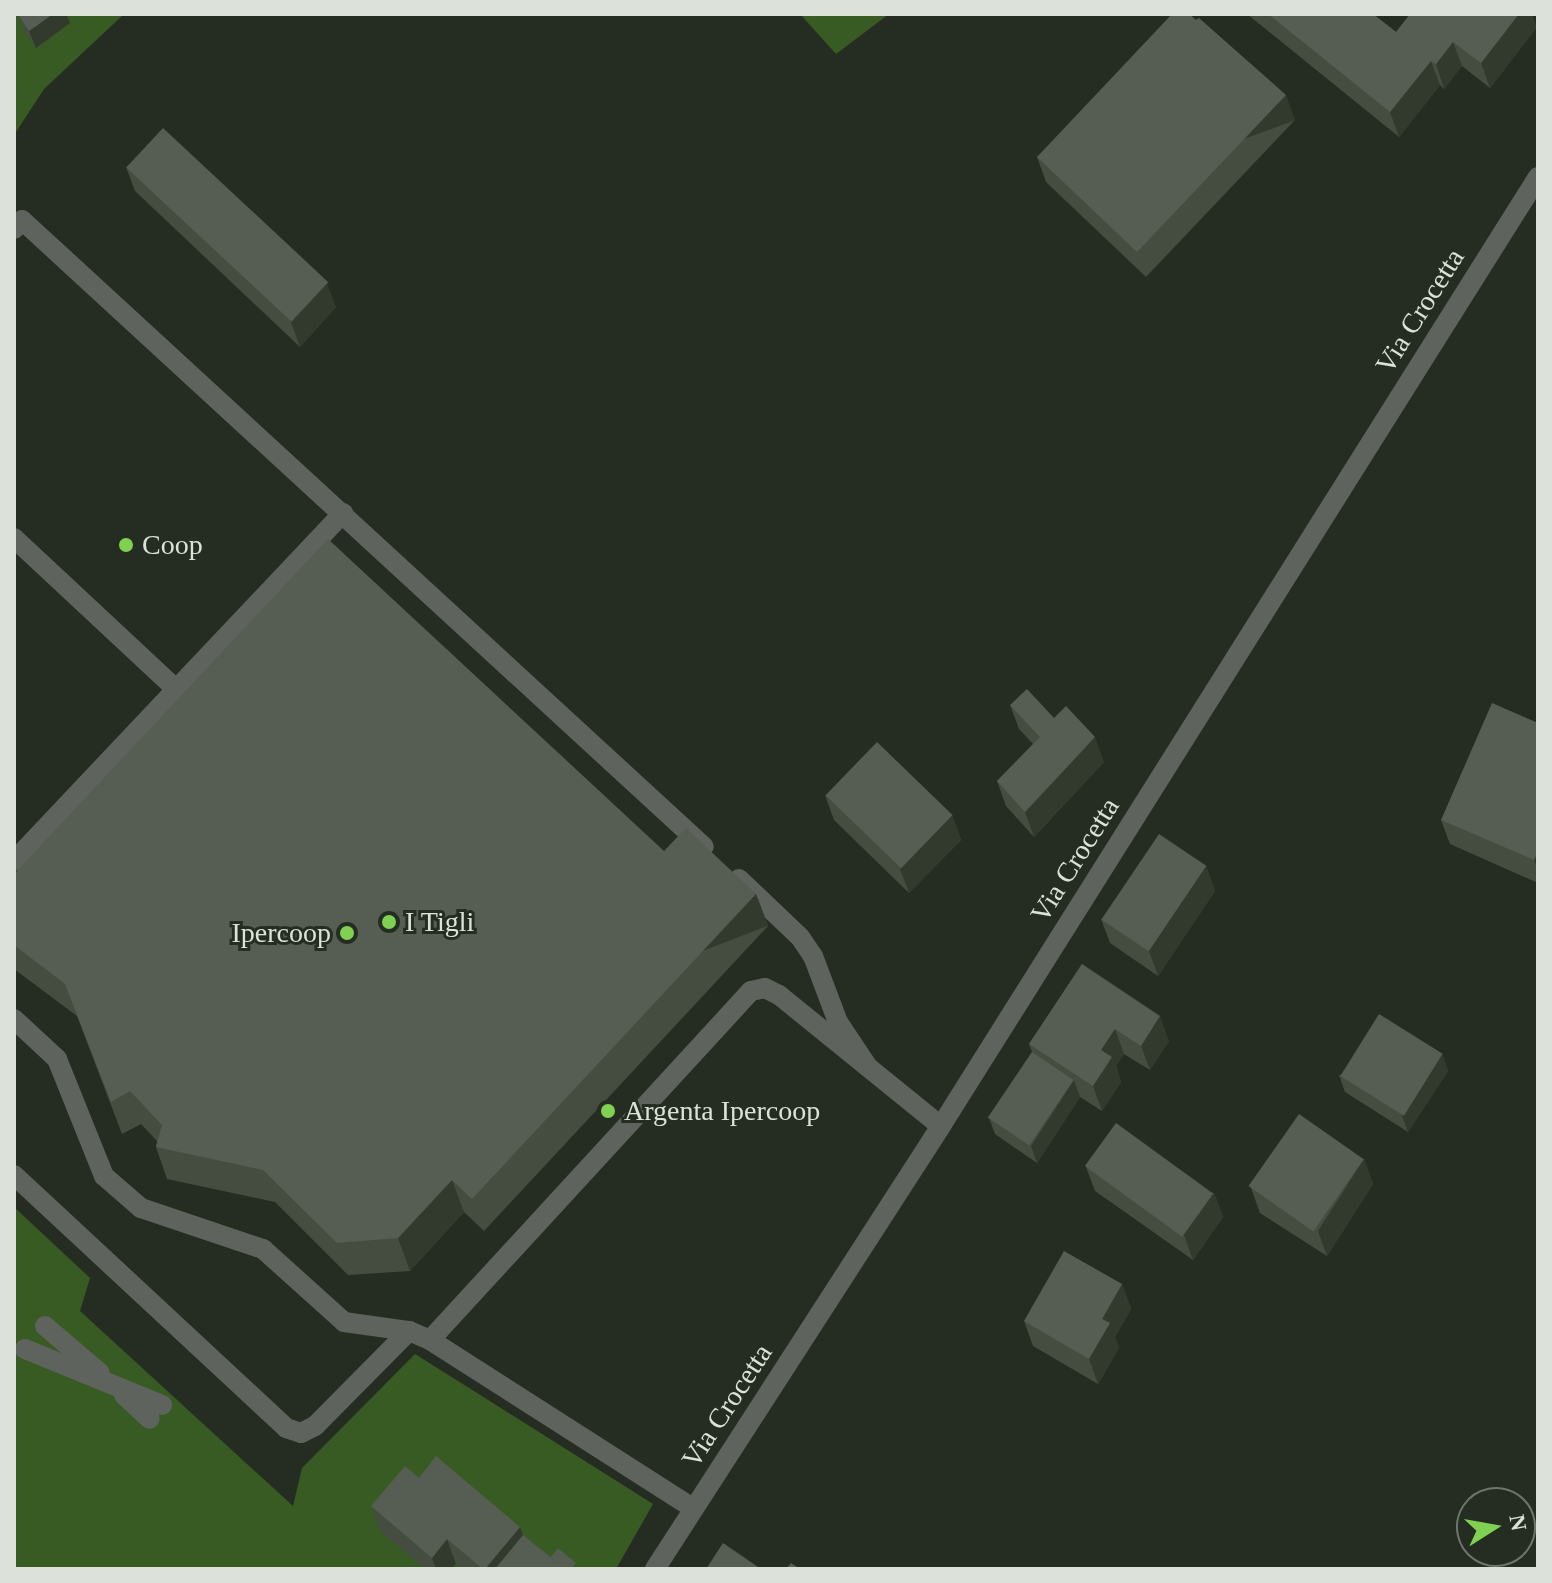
<!DOCTYPE html>
<style>
body{margin:0}
#map{position:relative;width:1552px;height:1583px;overflow:hidden;background:#252d22;font-family:"Times New Roman",serif}
div>[style]{position:absolute}
.green>*{inset:0;background:#385b23}
.minor>*{height:20px;margin:-10px;padding:0 10px;transform-origin:10px;border-radius:10px;background:#5f635d}
.wall>*{inset:0;background:#454d41}
.shaded-wall>*{inset:0;background:#323a2e;transform-origin:0 0}
.building>*{inset:0;background:#565d52;transform-origin:0 0}
.dots>*{width:22px;height:22px;translate:-50% -50%;box-sizing:border-box;border:4px solid #252d22;border-radius:50%}
span{translate:-50% -50%;white-space:nowrap;text-align:center;line-height:1.15;-webkit-text-stroke:6px #252d22;paint-order:stroke}
.street-label{font-size:28px;color:#dce1d9}
.poi-label{font-size:28px;color:#dce1d9}
.left{translate:0 -50%;text-align:left}
.right{translate:-100% -50%;text-align:right}
.frame{position:absolute;inset:0;border:16px solid #dce1d9;pointer-events:none}
.north{position:absolute;left:1456px;top:1487px;width:80px;height:80px;box-sizing:border-box;background:#252d22;border:2px solid #6e756b;border-radius:50%;rotate:79deg;font-size:22px;font-weight:700;line-height:32px;text-align:center;color:#dce1d9}
.north::after{content:'';display:block;margin:auto;width:28px;height:36px;background:#80d051;clip-path:polygon(50% 0,100% 100%,50% 72%,0 100%)}
</style>
<div id="map">
<div class="green">
<i style="clip-path:polygon(14px 14px,123px 15px,44px 89px,14px 135px)"></i>
<i style="clip-path:polygon(800px 14px,889px 14px,836px 54px)"></i>
<i style="clip-path:polygon(14px 1207px,90px 1278px,80px 1311px,293px 1506px,302px 1468px,415px 1354px,653px 1504px,616px 1569px,14px 1569px)"></i>
</div>
<div class="minor">
<i style="left:14px;top:229px;width:12px;rotate:-48deg"></i>
<i style="left:22px;top:220px;width:926px;rotate:42.59deg"></i>
<i style="left:14px;top:538px;width:221px;rotate:43deg"></i>
<i style="left:14px;top:861px;width:479px;rotate:-46.6deg"></i>
<i style="left:739px;top:879px;width:84px;rotate:43.6deg"></i>
<i style="left:800px;top:937px;width:23px;rotate:56deg"></i>
<i style="left:813px;top:956px;width:71px;rotate:69.3deg"></i>
<i style="left:838px;top:1022px;width:54px;rotate:56.3deg"></i>
<i style="left:14px;top:1019px;width:59px;rotate:42.9deg"></i>
<i style="left:57px;top:1059px;width:126px;rotate:68.1deg"></i>
<i style="left:104px;top:1176px;width:49px;rotate:40.9deg"></i>
<i style="left:141px;top:1208px;width:129px;rotate:18.6deg"></i>
<i style="left:263px;top:1249px;width:109px;rotate:42deg"></i>
<i style="left:344px;top:1322px;width:66px;rotate:7.9deg"></i>
<i style="left:409px;top:1331px;width:23px;rotate:23deg"></i>
<i style="left:430px;top:1340px;width:313px;rotate:32.6deg"></i>
<i style="left:14px;top:1175px;width:371px;rotate:42.9deg"></i>
<i style="left:286px;top:1428px;width:16px;rotate:18deg"></i>
<i style="left:301px;top:1433px;width:16px;rotate:-27deg"></i>
<i style="left:315px;top:1426px;width:134px;rotate:-45.3deg"></i>
<i style="left:45px;top:1326px;width:72px;rotate:40.5deg"></i>
<i style="left:430px;top:1340px;width:474px;rotate:-47.4deg"></i>
<i style="left:751px;top:991px;width:14px;rotate:-12deg"></i>
<i style="left:765px;top:988px;width:16px;rotate:27deg"></i>
<i style="left:779px;top:995px;width:208px;rotate:39deg"></i>
<i style="left:25px;top:1349px;width:148px;rotate:22.2deg"></i>
<i style="left:124px;top:1395px;width:35px;rotate:43deg"></i>
<i style="left:655px;top:1569px;width:527px;rotate:-57.15deg"></i>
<i style="left:941px;top:1126px;width:1121px;rotate:-57.83deg"></i>
</div>
<div class="wall">
<i style="clip-path:polygon(22px 14px,66px 14px,70px 23px,36px 48px,25px 33px,19px 16px)"></i>
<i style="clip-path:polygon(1247px 14px,1373px 14px,1396px 32px,1537px 27px,1490px 88px,1462px 66px,1444px 89px,1440px 85px,1399px 137px)"></i>
<i style="clip-path:polygon(1196px 20px,1295px 120px,1146px 277px,1046px 182px,1037px 157px)"></i>
<i style="clip-path:polygon(126px 167px,336px 307px,300px 347px,135px 191px)"></i>
<i style="clip-path:polygon(1010px 705px,1054px 718px,1104px 762px,1034px 837px,1006px 806px,997px 781px,1033px 744px,1019px 729px)"></i>
<i style="clip-path:polygon(1538px 723px,1538px 883px,1450px 844px,1441px 820px)"></i>
<i style="clip-path:polygon(825px 795px,952px 815px,961px 840px,909px 893px,834px 820px)"></i>
<i style="clip-path:polygon(664px 851px,756px 894px,768px 926px,484px 1231px,464px 1212px,410px 1271px,348px 1275px,275px 1202px,167px 1179px,156px 1147px,157px 1141px,141px 1124px,122px 1134px,77px 1016px,14px 969px,14px 874px)"></i>
<i style="clip-path:polygon(1206px 866px,1215px 891px,1158px 976px,1110px 943px,1101px 919px)"></i>
<i style="clip-path:polygon(1082px 964px,1169px 1041px,1150px 1070px,1124px 1054px,1116px 1066px,1121px 1082px,1102px 1111px,1080px 1097px,1037px 1163px,995px 1134px,989px 1118px,1032px 1052px,1029px 1044px)"></i>
<i style="clip-path:polygon(1442px 1054px,1448px 1071px,1408px 1132px,1345px 1092px,1339px 1075px)"></i>
<i style="clip-path:polygon(1364px 1159px,1373px 1184px,1327px 1256px,1260px 1213px,1251px 1188px)"></i>
<i style="clip-path:polygon(1086px 1167px,1214px 1193px,1223px 1217px,1193px 1260px,1095px 1191px)"></i>
<i style="clip-path:polygon(1122px 1284px,1131px 1309px,1115px 1337px,1119px 1348px,1098px 1384px,1033px 1346px,1024px 1321px)"></i>
<i style="clip-path:polygon(419px 1478px,523px 1535px,551px 1557px,578px 1569px,462px 1569px,456px 1564px,451px 1569px,425px 1569px,380px 1531px,371px 1506px)"></i>
</div>
<div class="shaded-wall">
<i style="clip-path:polygon(53px 14px,66px 14px,70px 23px,36px 48px,29px 31px)"></i>
<i style="clip-path:polygon(1519px 14px,1532px 14px,1537px 27px,1490px 88px,1481px 63px)"></i>
<i style="clip-path:polygon(1453px 42px,1462px 66px,1444px 89px,1436px 64px)"></i>
<i style="clip-path:polygon(1431px 61px,1440px 85px,1399px 137px,1390px 112px)"></i>
<i style="left:1286px;top:95px;width:27px;height:216px;rotate:70deg"></i>
<i style="clip-path:polygon(327px 283px,336px 307px,300px 347px,291px 322px)"></i>
<i style="clip-path:polygon(1095px 737px,1104px 762px,1034px 837px,1025px 812px)"></i>
<i style="clip-path:polygon(952px 815px,961px 840px,909px 893px,900px 869px)"></i>
<i style="clip-path:polygon(1538px 852px,1538px 870px,1534px 860px)"></i>
<i style="clip-path:polygon(1206px 866px,1215px 891px,1158px 976px,1149px 951px)"></i>
<i style="left:756px;top:894px;width:34px;height:417px;rotate:69deg"></i>
<i style="clip-path:polygon(1160px 1016px,1169px 1041px,1150px 1070px,1141px 1046px)"></i>
<i style="clip-path:polygon(1115px 1029px,1124px 1054px,1116px 1066px,1121px 1082px,1102px 1111px,1093px 1086px,1101px 1050px)"></i>
<i style="clip-path:polygon(1442px 1054px,1448px 1071px,1408px 1132px,1402px 1116px)"></i>
<i style="clip-path:polygon(1074px 1080px,1080px 1097px,1037px 1163px,1031px 1146px)"></i>
<i style="clip-path:polygon(1364px 1159px,1373px 1184px,1327px 1256px,1318px 1231px)"></i>
<i style="clip-path:polygon(452px 1180px,464px 1212px,410px 1271px,398px 1238px)"></i>
<i style="clip-path:polygon(1214px 1193px,1223px 1217px,1193px 1260px,1184px 1235px)"></i>
<i style="clip-path:polygon(1122px 1284px,1131px 1309px,1115px 1337px,1119px 1348px,1098px 1384px,1089px 1359px,1102px 1319px)"></i>
<i style="clip-path:polygon(520px 1527px,529px 1551px,515px 1569px,485px 1569px)"></i>
<i style="clip-path:polygon(447px 1539px,456px 1564px,451px 1569px,436px 1569px,432px 1558px)"></i>
</div>
<div class="building">
<i style="clip-path:polygon(22px 14px,53px 14px,29px 31px,19px 16px)"></i>
<i style="clip-path:polygon(1172px 14px,1189px 14px,1196px 20px,1199px 18px,1286px 95px,1137px 252px,1037px 157px)"></i>
<i style="clip-path:polygon(1268px 14px,1373px 14px,1396px 32px,1410px 14px,1519px 14px,1481px 63px,1453px 42px,1436px 64px,1431px 61px,1390px 112px)"></i>
<i style="left:163px;top:128px;width:226px;height:54px;rotate:43deg"></i>
<i style="clip-path:polygon(328px 539px,664px 851px,686px 828px,756px 894px,472px 1199px,452px 1180px,398px 1238px,337px 1243px,263px 1170px,156px 1147px,162px 1125px,130px 1091px,111px 1102px,65px 984px,14px 945px,14px 874px)"></i>
<i style="clip-path:polygon(1027px 689px,1054px 718px,1066px 706px,1095px 737px,1025px 812px,997px 781px,1040px 737px,1010px 705px)"></i>
<i style="clip-path:polygon(1492px 703px,1538px 723px,1538px 852px,1534px 860px,1441px 820px)"></i>
<i style="left:877px;top:742px;width:105px;height:74px;rotate:44deg"></i>
<i style="left:1159px;top:834px;width:57px;height:103px;rotate:34deg"></i>
<i style="clip-path:polygon(1082px 964px,1160px 1016px,1141px 1046px,1115px 1029px,1101px 1050px,1112px 1057px,1093px 1086px,1029px 1044px)"></i>
<i style="left:1379px;top:1014px;width:75px;height:73px;rotate:32deg"></i>
<i style="left:1032px;top:1052px;width:50px;height:79px;rotate:34deg"></i>
<i style="left:1299px;top:1114px;width:79px;height:88px;rotate:35deg"></i>
<i style="left:1116px;top:1123px;width:120px;height:53px;rotate:36deg"></i>
<i style="clip-path:polygon(1064px 1251px,1122px 1284px,1102px 1319px,1110px 1323px,1089px 1359px,1024px 1321px)"></i>
<i style="clip-path:polygon(436px 1456px,520px 1527px,485px 1569px,483px 1569px,447px 1539px,432px 1558px,371px 1506px,405px 1466px,419px 1478px)"></i>
<i style="clip-path:polygon(523px 1535px,563px 1567px,561px 1569px,495px 1569px)"></i>
<i style="clip-path:polygon(723px 1543px,761px 1569px,706px 1569px)"></i>
<i style="clip-path:polygon(558px 1548px,576px 1563px,571px 1569px,563px 1569px,551px 1557px)"></i>
<i style="clip-path:polygon(791px 1563px,800px 1569px,786px 1569px)"></i>
</div>
<div class="dots">
<i style="left:126px;top:545px;background:#80d051"></i>
<i style="left:389px;top:922px;background:#80d051"></i>
<i style="left:347px;top:933px;background:#80d051"></i>
<i style="left:608px;top:1111px;background:#80d051"></i>
</div>
<div class="street-label">
<span style="left:1420px;top:311px;rotate:-58deg">Via Crocetta</span>
<span style="left:1075px;top:860px;rotate:-58deg">Via Crocetta</span>
<span style="left:727px;top:1406px;rotate:-57deg">Via Crocetta</span>
</div>
<div class="poi-label">
<span class="left" style="left:142px;top:545px">Coop</span>
<span class="left" style="left:405px;top:922px">I Tigli</span>
<span class="right" style="left:331px;top:933px">Ipercoop</span>
<span class="left" style="left:624px;top:1111px">Argenta Ipercoop</span>
</div>
<div class="frame"></div>
<div class="north">N</div>
</div>
